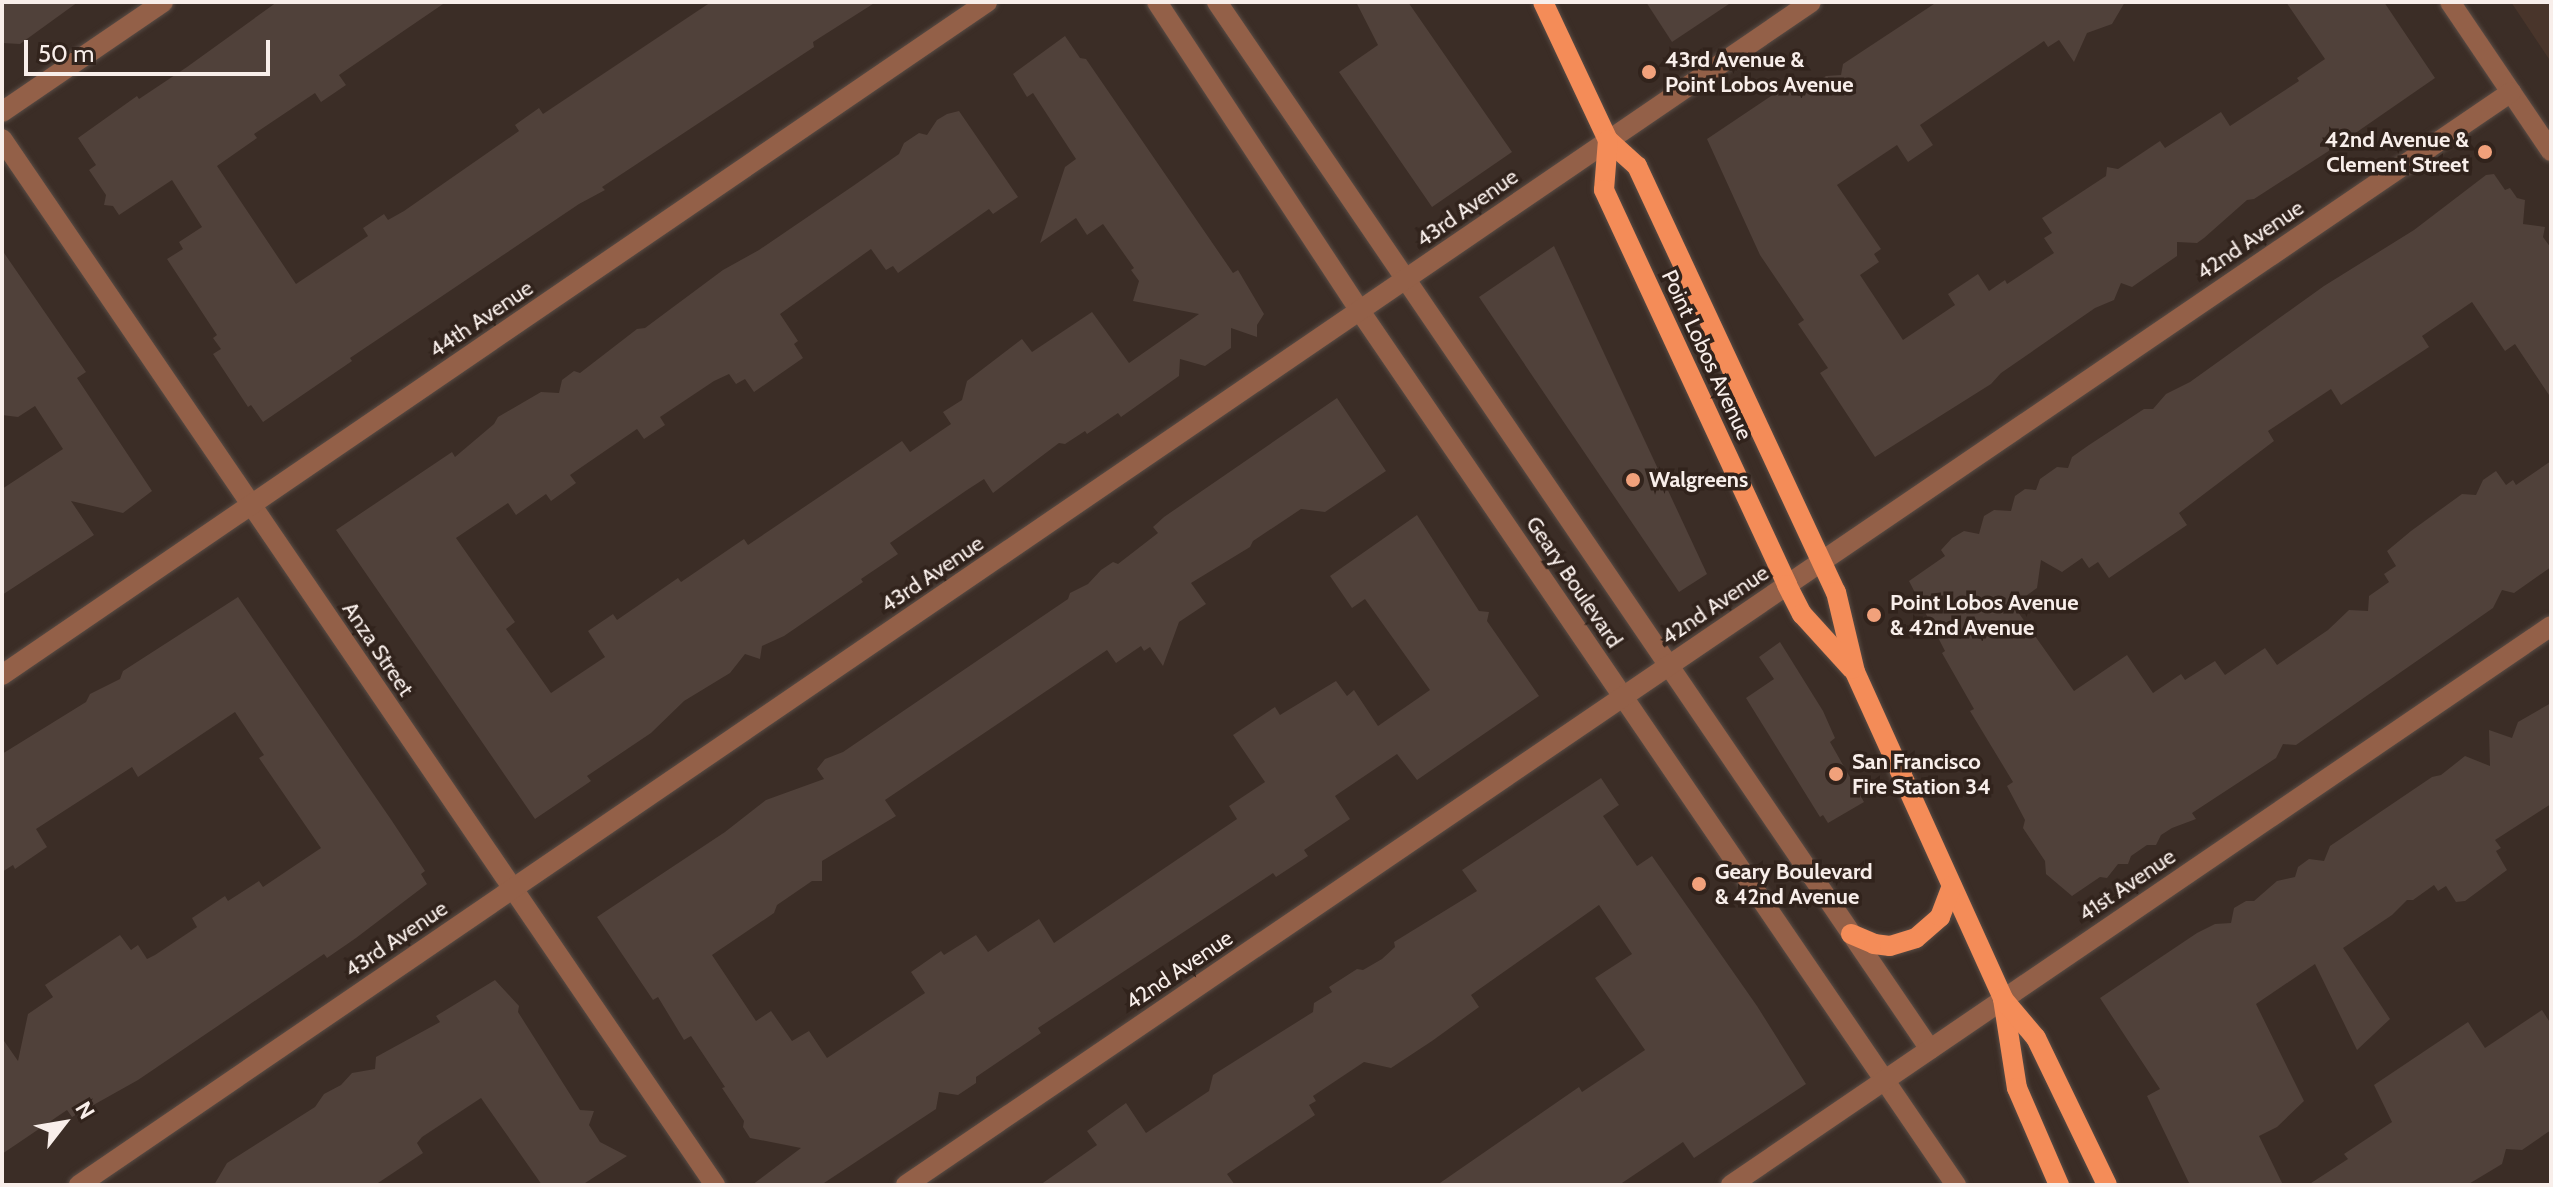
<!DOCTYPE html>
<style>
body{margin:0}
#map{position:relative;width:2553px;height:1187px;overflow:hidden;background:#3b2d26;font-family:Cabin,sans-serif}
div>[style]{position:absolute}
.built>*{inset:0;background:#49352b}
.building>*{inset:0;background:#50413a}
.roads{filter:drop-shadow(0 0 2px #594c45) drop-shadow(0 0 2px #594c45)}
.minor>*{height:20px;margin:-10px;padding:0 10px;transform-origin:10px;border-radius:10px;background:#936048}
.major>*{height:20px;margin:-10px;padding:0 10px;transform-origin:10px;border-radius:10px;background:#f48c58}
.dots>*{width:22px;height:22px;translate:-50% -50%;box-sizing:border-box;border:4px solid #31231c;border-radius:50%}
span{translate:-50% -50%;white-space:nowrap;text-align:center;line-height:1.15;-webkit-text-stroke:7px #31231c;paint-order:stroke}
.poi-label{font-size:22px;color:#f8eeea;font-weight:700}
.left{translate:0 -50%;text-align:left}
.right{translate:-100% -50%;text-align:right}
.street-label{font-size:22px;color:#f8eeea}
.frame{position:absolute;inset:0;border:4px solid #f8eeea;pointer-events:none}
.north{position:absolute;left:24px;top:1083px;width:80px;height:80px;-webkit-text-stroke:6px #31231c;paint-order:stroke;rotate:59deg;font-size:22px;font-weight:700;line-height:32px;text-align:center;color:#f8eeea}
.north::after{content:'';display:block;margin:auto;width:28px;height:36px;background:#f8eeea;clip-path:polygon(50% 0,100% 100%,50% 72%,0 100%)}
.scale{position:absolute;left:24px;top:40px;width:246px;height:36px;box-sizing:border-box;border:4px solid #f8eeea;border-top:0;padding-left:10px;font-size:24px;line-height:28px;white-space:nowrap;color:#f8eeea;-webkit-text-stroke:6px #31231c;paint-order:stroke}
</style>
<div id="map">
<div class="built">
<i style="clip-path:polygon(2511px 2px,2551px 2px,2551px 62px)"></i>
</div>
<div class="building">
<i style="clip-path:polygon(2px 2px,78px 2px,20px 44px,2px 43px)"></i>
<i style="clip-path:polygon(277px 2px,446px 2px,339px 75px,346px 85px,321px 102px,315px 93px,254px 134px,257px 138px,217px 166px,296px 284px,368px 236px,363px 228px,384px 214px,388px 220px,404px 211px,519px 131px,515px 125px,539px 108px,543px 114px,711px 2px,876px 2px,813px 42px,814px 47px,602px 187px,605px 190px,579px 204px,350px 358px,352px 361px,263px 422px,251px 405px,248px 407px,213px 354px,221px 349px,213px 338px,217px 335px,167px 259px,183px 249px,179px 242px,202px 227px,172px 180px,119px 215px,113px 206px,104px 205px,106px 195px,89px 170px,96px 165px,78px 138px,137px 96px,139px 99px,187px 67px)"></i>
<i style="clip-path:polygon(1356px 2px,1408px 2px,1512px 152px,1432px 207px,1339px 72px,1378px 45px)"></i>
<i style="clip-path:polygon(1646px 2px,1732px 2px,1672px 42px)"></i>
<i style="clip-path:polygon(1937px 2px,2125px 2px,2112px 24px,2087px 33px,2074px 62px,2059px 40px,2048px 47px,2044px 41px,1920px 125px,1933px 145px,1908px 162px,1897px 145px,1837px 185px,1881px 249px,1874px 254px,1879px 262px,1860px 275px,1903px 340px,1955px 305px,1948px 294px,1978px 274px,1989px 291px,2005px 280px,2007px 284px,2054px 253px,2044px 238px,2052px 233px,2042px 218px,2106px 176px,2107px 167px,2118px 169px,2160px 141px,2165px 148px,2221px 112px,2230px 126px,2299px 81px,2297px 78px,2325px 59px,2286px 2px,2384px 2px,2435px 78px,2341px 143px,2254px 199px,2247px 200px,2204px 238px,2197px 243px,2177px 242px,2177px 256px,2132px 287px,2121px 283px,2114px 300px,2095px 308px,2001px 373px,1991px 384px,1875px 457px,1820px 373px,1828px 368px,1798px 324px,1804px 320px,1760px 255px,1707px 139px,1792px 82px,1799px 94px,1826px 76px,1841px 75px,1843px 64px)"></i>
<i style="clip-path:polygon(1065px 36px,1080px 58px,1086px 59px,1233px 273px,1238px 270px,1264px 314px,1257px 325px,1257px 337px,1231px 328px,1231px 348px,1205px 366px,1180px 359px,1179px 376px,1121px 417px,1118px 413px,1087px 434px,1085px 431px,1065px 444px,1059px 443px,993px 493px,984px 479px,967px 490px,890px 543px,898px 554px,861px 579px,863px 582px,784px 636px,762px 646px,760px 659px,745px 654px,730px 673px,684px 701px,651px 733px,587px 776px,591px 781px,535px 819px,336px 530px,452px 452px,455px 457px,494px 424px,498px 417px,541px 392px,559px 393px,562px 380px,574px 371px,580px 373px,637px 329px,645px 328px,723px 270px,759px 250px,853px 186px,899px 154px,904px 143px,919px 133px,927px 135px,937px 120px,947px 114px,959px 111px,1018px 197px,993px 214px,989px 209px,898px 273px,893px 266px,886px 270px,871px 249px,780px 314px,798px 341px,794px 344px,803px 358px,754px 392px,745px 379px,736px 384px,729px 374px,714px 381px,660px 417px,665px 425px,644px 439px,637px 429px,570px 475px,576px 483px,551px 501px,546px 494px,516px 515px,508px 503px,456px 538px,515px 622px,506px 629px,551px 693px,605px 657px,588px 631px,613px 614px,617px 620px,678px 578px,681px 582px,744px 539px,748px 545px,902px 441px,910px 452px,951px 424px,943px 412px,962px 400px,967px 381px,1022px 339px,1032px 352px,1092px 312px,1129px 363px,1199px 314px,1133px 301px,1139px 281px,1131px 270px,1134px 268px,1103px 224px,1087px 235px,1076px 218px,1040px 243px,1065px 167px,1076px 159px,1033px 93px,1027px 97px,1013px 74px)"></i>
<i style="clip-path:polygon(2494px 174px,2505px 190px,2510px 188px,2517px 198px,2525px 200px,2523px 224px,2545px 227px,2543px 237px,2551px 248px,2551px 398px,2515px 344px,2505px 351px,2472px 302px,2422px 336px,2429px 347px,2341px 405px,2331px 389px,2268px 431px,2274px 441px,2179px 513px,2187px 525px,2109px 578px,2098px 562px,2089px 568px,2082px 558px,2062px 572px,2041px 560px,2037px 588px,2013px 605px,2074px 691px,2127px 655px,2153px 693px,2181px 674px,2185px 680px,2215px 661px,2225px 675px,2265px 648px,2277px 665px,2328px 630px,2349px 610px,2368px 611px,2369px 596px,2389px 582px,2384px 574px,2396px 566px,2387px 551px,2411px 531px,2462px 494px,2476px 495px,2483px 480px,2496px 471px,2506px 485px,2513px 480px,2516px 485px,2551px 461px,2551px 567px,2514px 593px,2502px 590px,2493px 608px,2470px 624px,2296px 745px,2283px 744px,2276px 758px,2192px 813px,2196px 819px,2172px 828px,2161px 835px,2156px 845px,2147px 845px,2131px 856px,2128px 864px,2118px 864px,2107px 878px,2100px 877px,2072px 896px,2046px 874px,2045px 861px,2023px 828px,2025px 820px,2007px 786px,2013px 782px,1970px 711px,1974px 709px,1942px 653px,1945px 651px,1909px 581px,1945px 556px,1941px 550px,1952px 538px,1964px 531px,1979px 534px,1984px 516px,1994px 510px,2011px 511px,2015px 496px,2025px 489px,2036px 490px,2040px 479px,2057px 467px,2068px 468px,2072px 457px,2089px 445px,2144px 409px,2153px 409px,2166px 394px,2190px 382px,2324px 286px,2414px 230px,2486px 175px)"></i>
<i style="clip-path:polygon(1554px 246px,1707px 574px,1679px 592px,1479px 297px)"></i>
<i style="clip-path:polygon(2px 250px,86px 372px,77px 378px,152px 491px,123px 513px,71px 501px,94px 535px,2px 595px,2px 489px,63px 449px,35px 406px,18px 417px,2px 415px)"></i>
<i style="clip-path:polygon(1337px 398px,1386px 471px,1325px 512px,1301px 509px,1253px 541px,1250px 547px,1191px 583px,1206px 604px,1179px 622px,1163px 666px,1150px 647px,1144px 651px,1141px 646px,1116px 663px,1107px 650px,885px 800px,896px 816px,822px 861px,822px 881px,812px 881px,777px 905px,774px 913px,712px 955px,756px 1021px,771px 1011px,792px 1041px,809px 1031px,827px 1058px,925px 993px,911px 972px,941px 951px,944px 955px,976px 935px,988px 952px,1039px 919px,1054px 943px,1237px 819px,1229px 806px,1265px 782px,1233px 735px,1275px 707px,1280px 715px,1336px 681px,1347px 696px,1354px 690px,1378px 726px,1430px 690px,1365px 599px,1352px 608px,1330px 576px,1417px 515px,1479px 611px,1489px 612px,1487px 621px,1539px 696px,1417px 780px,1397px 754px,1335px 796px,1350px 819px,1304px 850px,1308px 856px,1276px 877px,1273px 873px,1038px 1028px,1041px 1033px,976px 1077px,976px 1083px,958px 1095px,939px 1092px,936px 1109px,821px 1185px,752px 1185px,801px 1148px,750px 1138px,743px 1127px,744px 1121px,722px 1088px,725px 1087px,691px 1036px,684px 1040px,658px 997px,653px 1000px,597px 917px,725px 832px,766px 800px,824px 779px,817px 769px,825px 759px,843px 752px,1068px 599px,1070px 593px,1088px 584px,1101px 570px,1113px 562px,1118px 564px,1158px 533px,1153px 527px,1164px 517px)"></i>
<i style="clip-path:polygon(238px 597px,392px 821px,425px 871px,421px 874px,427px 884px,356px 938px,327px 958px,324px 954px,138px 1080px,72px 1117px,67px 1110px,2px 1154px,2px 1038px,18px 1061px,28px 1014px,53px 997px,45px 985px,120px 935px,131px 950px,138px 945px,147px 959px,155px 955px,197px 927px,192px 918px,225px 896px,228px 901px,259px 881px,263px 887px,321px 848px,259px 758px,264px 755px,235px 712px,138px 777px,132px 767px,36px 829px,47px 847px,15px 869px,13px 865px,2px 872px,2px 754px,86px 702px,90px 694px,120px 679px,123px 671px)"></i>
<i style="clip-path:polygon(1780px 642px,1823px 711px,1835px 738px,1830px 742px,1864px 802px,1828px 823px,1823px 815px,1820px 817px,1746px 698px,1774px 679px,1759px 657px)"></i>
<i style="clip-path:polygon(2551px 703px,2551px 804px,2495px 840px,2501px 848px,2496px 851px,2507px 870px,2465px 901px,2456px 902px,2446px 886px,2438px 891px,2434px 885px,2413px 900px,2407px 900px,2392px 915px,2343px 948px,2390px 1019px,2357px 1050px,2315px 964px,2256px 1004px,2304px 1101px,2277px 1127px,2259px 1136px,2283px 1185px,2190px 1185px,2147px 1096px,2160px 1089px,2100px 998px,2197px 933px,2215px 924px,2231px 923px,2234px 908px,2246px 901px,2254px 901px,2277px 881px,2295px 877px,2298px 867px,2309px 859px,2324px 861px,2330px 846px,2432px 777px,2441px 775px,2465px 756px,2490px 766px,2489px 730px,2512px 738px,2518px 722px)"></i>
<i style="clip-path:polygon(1601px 778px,1619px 805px,1603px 816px,1637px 866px,1652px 856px,1757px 1006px,1806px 1084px,1694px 1158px,1683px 1142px,1619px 1185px,1437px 1185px,1579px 1087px,1582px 1092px,1645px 1050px,1595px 978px,1632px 954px,1599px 905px,1471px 995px,1479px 1007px,1432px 1041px,1391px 1068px,1364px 1062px,1313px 1096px,1316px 1101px,1309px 1105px,1315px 1115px,1227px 1174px,1235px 1185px,1040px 1185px,1097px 1145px,1087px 1131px,1126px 1103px,1146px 1133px,1209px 1091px,1213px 1075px,1313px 1012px,1314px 1003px,1332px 992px,1329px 987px,1357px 969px,1363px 970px,1382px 959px,1395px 947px,1394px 942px,1477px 891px,1462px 870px)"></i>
<i style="clip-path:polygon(495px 980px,519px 1006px,518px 1012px,580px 1110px,594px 1111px,589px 1125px,600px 1142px,627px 1156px,582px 1185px,542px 1185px,481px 1098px,422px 1137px,417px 1143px,423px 1153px,375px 1185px,214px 1185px,227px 1163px,315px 1107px,324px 1094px,341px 1085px,352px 1073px,375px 1069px,376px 1057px,440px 1022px,436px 1016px)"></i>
<i style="clip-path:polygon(2542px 1010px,2551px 1024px,2551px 1130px,2522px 1150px,2506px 1149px,2502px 1164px,2467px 1185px,2308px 1185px,2348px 1159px,2344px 1154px,2392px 1122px,2374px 1085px,2468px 1022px,2485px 1048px)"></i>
</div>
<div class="roads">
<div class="minor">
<i style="left:1157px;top:2px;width:370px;rotate:56.7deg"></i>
<i style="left:1360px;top:311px;width:1058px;rotate:55.71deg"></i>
<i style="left:1217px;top:2px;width:1267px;rotate:55.75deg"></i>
<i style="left:2450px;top:2px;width:180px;rotate:55.9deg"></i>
<i style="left:2px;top:112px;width:195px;rotate:-34.3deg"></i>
<i style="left:2px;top:139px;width:1266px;rotate:55.72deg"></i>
<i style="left:2px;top:675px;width:1193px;rotate:-34.34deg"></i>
<i style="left:79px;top:1185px;width:2097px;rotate:-34.33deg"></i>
<i style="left:906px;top:1185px;width:1942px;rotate:-34.25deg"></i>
<i style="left:1731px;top:1185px;width:992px;rotate:-34.28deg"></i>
</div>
<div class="major">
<i style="left:1543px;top:2px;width:153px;rotate:64.8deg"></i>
<i style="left:1608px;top:140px;width:39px;rotate:42deg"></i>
<i style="left:1637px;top:166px;width:470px;rotate:65deg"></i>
<i style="left:1836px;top:592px;width:82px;rotate:76.6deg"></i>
<i style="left:1855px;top:672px;width:359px;rotate:65.6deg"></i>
<i style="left:2003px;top:999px;width:90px;rotate:81.1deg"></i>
<i style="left:2017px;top:1088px;width:106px;rotate:66.6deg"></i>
<i style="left:1608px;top:140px;width:50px;rotate:94.6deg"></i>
<i style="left:1604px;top:190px;width:435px;rotate:65.1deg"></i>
<i style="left:1787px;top:585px;width:33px;rotate:63deg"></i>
<i style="left:1802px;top:614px;width:74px;rotate:47.7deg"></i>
<i style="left:1851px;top:934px;width:25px;rotate:23deg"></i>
<i style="left:1874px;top:944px;width:16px;rotate:7deg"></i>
<i style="left:1890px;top:946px;width:27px;rotate:-17deg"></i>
<i style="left:1916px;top:938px;width:32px;rotate:-41deg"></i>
<i style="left:1940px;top:917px;width:33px;rotate:-69deg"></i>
<i style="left:2003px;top:999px;width:51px;rotate:49.8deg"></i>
<i style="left:2036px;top:1038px;width:163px;rotate:64.2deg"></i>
</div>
</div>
<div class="dots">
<i style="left:1649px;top:72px;background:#f1a17b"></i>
<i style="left:2485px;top:152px;background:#f1a17b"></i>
<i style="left:1633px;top:480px;background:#f1a17b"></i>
<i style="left:1874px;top:615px;background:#f1a17b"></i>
<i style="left:1836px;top:774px;background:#f1a17b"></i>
<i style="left:1699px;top:884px;background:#f1a17b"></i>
</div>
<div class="poi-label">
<span class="left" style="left:1665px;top:72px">43rd Avenue &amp;<br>Point Lobos Avenue</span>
<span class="right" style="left:2469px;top:152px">42nd Avenue &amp;<br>Clement Street</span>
<span class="left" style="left:1649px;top:480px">Walgreens</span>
<span class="left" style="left:1890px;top:615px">Point Lobos Avenue<br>&amp; 42nd Avenue</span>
<span class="left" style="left:1852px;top:774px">San Francisco<br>Fire Station 34</span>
<span class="left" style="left:1715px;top:884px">Geary Boulevard<br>&amp; 42nd Avenue</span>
</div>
<div class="street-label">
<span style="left:1467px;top:208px;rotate:-35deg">43rd Avenue</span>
<span style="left:2250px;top:240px;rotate:-34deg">42nd Avenue</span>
<span style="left:481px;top:319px;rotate:-34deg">44th Avenue</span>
<span style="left:1707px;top:355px;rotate:65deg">Point Lobos Avenue</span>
<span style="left:932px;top:574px;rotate:-34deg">43rd Avenue</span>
<span style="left:1574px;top:582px;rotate:56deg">Geary Boulevard</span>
<span style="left:1715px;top:605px;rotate:-34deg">42nd Avenue</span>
<span style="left:378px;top:649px;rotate:56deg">Anza Street</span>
<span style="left:2127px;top:885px;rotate:-34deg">41st Avenue</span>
<span style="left:396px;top:939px;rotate:-34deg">43rd Avenue</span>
<span style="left:1179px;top:970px;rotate:-34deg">42nd Avenue</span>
</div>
<div class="frame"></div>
<div class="north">N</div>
<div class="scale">50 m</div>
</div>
